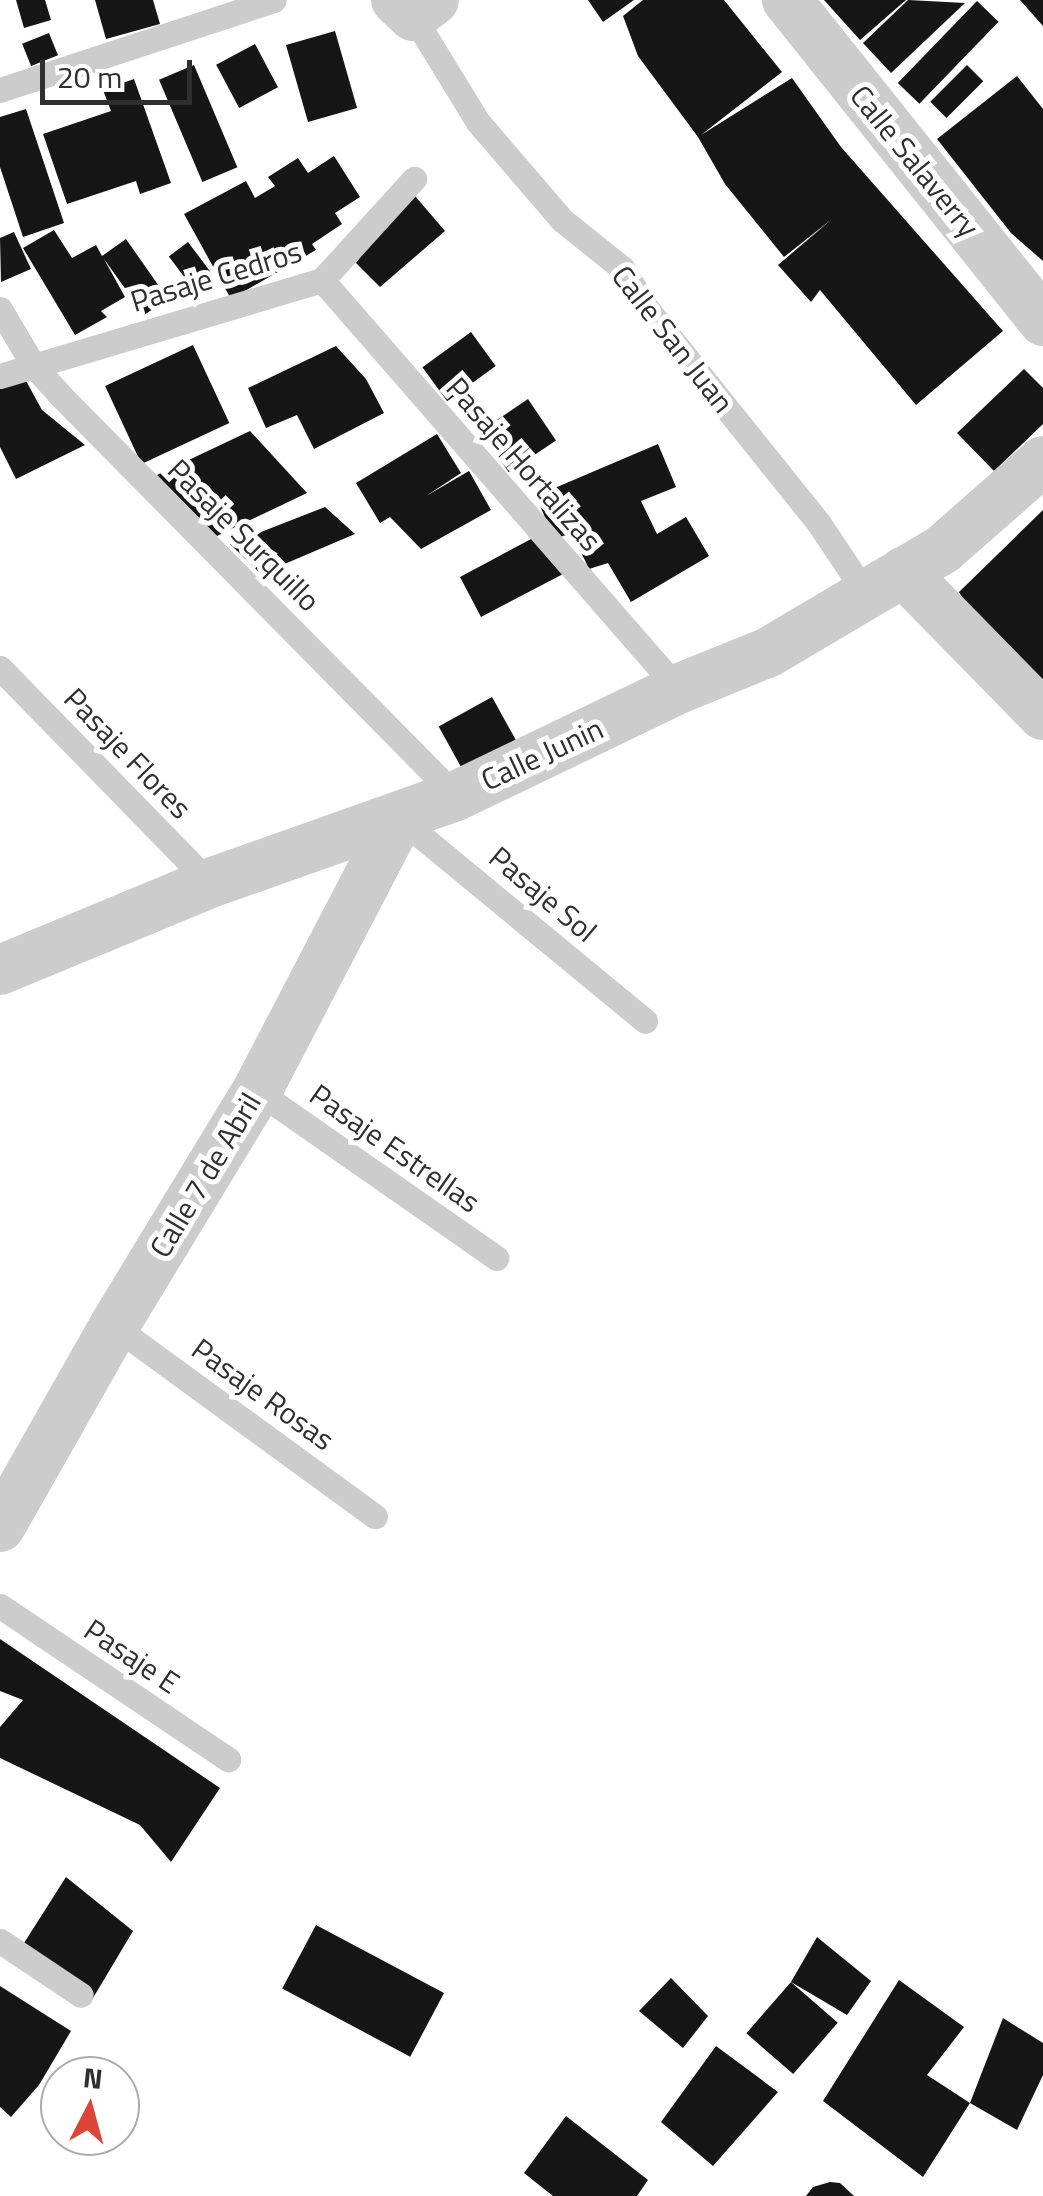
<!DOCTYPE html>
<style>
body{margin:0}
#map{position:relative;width:1043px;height:2196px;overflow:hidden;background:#fff;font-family:"Titillium Web",sans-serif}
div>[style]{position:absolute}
.building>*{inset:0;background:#161616;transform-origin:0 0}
.service>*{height:25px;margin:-12.5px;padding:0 12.5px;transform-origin:12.5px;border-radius:12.5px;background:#ccc}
.minor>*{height:50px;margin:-25px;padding:0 25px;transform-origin:25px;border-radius:25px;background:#ccc}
span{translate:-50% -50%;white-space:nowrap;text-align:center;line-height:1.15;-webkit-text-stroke:10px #fff;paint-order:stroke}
.street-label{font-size:30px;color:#2f2f2f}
.north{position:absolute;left:40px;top:2056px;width:100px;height:100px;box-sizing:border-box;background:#fff;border:2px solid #acacac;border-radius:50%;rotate:6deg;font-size:28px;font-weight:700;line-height:40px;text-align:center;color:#2f2f2f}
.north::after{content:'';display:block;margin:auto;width:35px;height:45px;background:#dd4539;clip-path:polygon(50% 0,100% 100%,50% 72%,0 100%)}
.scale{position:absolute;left:40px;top:60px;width:152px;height:45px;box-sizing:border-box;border:5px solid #2f2f2f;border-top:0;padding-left:12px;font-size:30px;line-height:35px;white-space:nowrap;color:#2f2f2f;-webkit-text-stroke:8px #fff;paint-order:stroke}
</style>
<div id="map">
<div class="building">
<i style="clip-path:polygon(16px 0,45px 0,51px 20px,24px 28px)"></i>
<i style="clip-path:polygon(95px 0,153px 0,160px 24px,106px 39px)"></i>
<i style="clip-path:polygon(588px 0,634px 0,603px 22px)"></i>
<i style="clip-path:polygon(643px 0,724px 0,782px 72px,701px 135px,792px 78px,841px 147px,1003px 331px,916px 405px,820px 290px,811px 302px,778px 265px,832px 219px,784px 257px,725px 184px,698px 137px,638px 56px,623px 16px)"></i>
<i style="clip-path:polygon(824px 0,906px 0,860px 40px)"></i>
<i style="clip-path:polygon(908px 0,965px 3px,891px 73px,863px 43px)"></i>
<i style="clip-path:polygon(1020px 0,1043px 0,1043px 26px)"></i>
<i style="left:977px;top:1px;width:30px;height:114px;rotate:44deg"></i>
<i style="left:335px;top:31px;width:80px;height:51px;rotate:74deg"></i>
<i style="left:49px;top:33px;width:24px;height:29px;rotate:68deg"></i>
<i style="left:255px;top:44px;width:49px;height:44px;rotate:62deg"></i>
<i style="left:194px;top:65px;width:111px;height:38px;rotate:67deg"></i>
<i style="left:967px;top:65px;width:23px;height:52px;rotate:45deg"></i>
<i style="clip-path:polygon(1017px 76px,1043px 109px,1043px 261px,1011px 233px,937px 139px)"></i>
<i style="clip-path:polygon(134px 79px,171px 183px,140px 194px,136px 181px,67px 204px,43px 134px,111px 111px,103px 90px)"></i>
<i style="clip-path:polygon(26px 109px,64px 223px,23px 237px,0 167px,0 117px)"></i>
<i style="clip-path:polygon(334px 156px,360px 197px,335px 213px,342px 224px,312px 244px,316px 250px,231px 299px,184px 214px,246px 181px,255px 198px,275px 186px,268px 177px,298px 158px,308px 173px)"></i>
<i style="clip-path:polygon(409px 189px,445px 231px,380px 287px,356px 263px)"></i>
<i style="clip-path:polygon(54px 230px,72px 258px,96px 245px,102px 256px,126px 239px,168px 299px,144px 315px,104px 259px,125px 297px,101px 311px,107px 317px,75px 335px,23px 248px)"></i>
<i style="clip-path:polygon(14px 232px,31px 269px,1px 282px,0 238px)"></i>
<i style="left:188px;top:242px;width:40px;height:24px;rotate:53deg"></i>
<i style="left:471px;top:332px;width:42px;height:60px;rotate:54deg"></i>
<i style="left:193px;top:345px;width:86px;height:97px;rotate:65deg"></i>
<i style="clip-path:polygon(336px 346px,366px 379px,384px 413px,314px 449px,297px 415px,266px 428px,248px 388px)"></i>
<i style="clip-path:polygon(1024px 369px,1043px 388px,1043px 424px,994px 471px,957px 433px)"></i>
<i style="clip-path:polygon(25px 379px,42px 410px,85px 445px,16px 479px,0 447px,0 387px)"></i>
<i style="left:528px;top:399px;width:50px;height:57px;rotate:56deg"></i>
<i style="clip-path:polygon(250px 431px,307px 493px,217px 536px,157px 475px)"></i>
<i style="clip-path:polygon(437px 434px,461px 473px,426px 496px,469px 471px,491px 510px,421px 549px,390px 517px,380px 523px,356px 483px)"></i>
<i style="clip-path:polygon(658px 444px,676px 487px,641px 501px,657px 534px,686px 517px,709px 556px,631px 602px,608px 563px,589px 569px,572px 533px,554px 539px,536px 496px)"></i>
<i style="clip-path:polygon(325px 507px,355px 534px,261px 574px,230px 544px)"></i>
<i style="clip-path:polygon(1043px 510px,1043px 708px,991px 648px,959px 592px)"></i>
<i style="clip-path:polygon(533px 538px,565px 573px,481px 617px,460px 577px)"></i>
<i style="left:492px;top:697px;width:49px;height:61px;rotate:61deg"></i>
<i style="clip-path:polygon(0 1639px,220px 1788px,171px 1862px,140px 1825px,0 1758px,0 1727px,23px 1700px,0 1691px)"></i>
<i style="clip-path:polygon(66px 1877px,133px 1931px,93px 1998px,24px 1943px)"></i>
<i style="left:316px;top:1925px;width:145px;height:72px;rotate:28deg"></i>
<i style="clip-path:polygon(817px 1937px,871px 1981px,847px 2015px,791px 1982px)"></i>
<i style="clip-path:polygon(671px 1978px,708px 2016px,683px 2048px,639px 2011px)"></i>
<i style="clip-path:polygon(899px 1980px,964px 2027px,927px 2075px,970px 2103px,923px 2177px,823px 2101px)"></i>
<i style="left:791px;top:1982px;width:62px;height:68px;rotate:41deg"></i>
<i style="clip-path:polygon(0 1986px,71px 2031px,39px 2085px,11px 2117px,0 2107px)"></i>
<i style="clip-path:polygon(1003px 2018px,1043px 2043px,1043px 2075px,1017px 2130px,970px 2103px)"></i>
<i style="clip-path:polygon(716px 2046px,778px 2092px,713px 2166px,661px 2122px)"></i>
<i style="clip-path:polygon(566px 2116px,648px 2180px,637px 2196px,553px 2196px,524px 2173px)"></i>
<i style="clip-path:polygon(830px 2182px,840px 2183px,854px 2196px,806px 2196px,813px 2187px)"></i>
</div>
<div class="service">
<i style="left:413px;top:16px;width:124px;rotate:58.5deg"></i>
<i style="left:478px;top:122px;width:129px;rotate:49.4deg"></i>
<i style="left:562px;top:220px;width:77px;rotate:38.7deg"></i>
<i style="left:622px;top:268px;width:49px;rotate:58.2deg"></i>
<i style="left:648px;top:310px;width:272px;rotate:51.3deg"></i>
<i style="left:818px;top:522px;width:87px;rotate:56.3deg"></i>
<i style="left:0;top:90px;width:288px;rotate:-18.2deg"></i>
<i style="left:322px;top:280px;width:542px;rotate:48.96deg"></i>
<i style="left:0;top:309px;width:65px;rotate:59.5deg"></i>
<i style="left:33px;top:365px;width:39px;rotate:48deg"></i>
<i style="left:59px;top:394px;width:565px;rotate:45.36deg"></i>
<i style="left:0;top:376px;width:336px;rotate:-16.6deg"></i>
<i style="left:322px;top:280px;width:137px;rotate:-47.7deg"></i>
<i style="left:0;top:668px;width:301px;rotate:45.7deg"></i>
<i style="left:399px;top:818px;width:319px;rotate:39.5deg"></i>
<i style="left:257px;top:1091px;width:292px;rotate:34.9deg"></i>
<i style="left:114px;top:1326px;width:323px;rotate:36.1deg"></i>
<i style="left:0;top:1606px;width:275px;rotate:33.9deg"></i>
<i style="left:0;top:1941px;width:97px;rotate:33.7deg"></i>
</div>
<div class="minor">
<i style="left:396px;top:0;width:23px;rotate:43deg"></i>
<i style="left:413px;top:16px;width:26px;rotate:-37deg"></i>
<i style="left:787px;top:0;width:411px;rotate:51.4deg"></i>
<i style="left:903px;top:572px;width:200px;rotate:45.6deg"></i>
<i style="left:0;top:970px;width:227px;rotate:-22.5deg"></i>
<i style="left:210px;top:883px;width:261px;rotate:-19.5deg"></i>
<i style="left:456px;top:796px;width:246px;rotate:-25.7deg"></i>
<i style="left:678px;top:689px;width:98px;rotate:-22.1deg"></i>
<i style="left:769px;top:652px;width:202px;rotate:-30.6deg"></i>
<i style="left:943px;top:549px;width:133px;rotate:-41.3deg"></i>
<i style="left:0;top:1527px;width:231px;rotate:-60.4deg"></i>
<i style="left:114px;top:1326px;width:275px;rotate:-58.7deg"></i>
<i style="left:257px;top:1091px;width:308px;rotate:-62.5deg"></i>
</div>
<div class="street-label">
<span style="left:915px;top:161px;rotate:51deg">Calle Salaverry</span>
<span style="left:216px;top:276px;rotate:-17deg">Pasaje Cedros</span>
<span style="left:673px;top:339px;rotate:52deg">Calle San Juan</span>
<span style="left:524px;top:464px;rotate:49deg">Pasaje Hortalizas</span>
<span style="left:244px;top:535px;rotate:45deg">Pasaje Surquillo</span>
<span style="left:128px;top:753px;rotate:46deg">Pasaje Flores</span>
<span style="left:542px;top:754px;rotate:-25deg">Calle Junin</span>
<span style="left:543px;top:894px;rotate:40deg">Pasaje Sol</span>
<span style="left:395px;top:1148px;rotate:35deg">Pasaje Estrellas</span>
<span style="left:205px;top:1175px;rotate:-59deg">Calle 7 de Abril</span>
<span style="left:263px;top:1394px;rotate:36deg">Pasaje Rosas</span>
<span style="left:132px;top:1656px;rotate:34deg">Pasaje E</span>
</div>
<div class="north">N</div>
<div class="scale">20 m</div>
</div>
